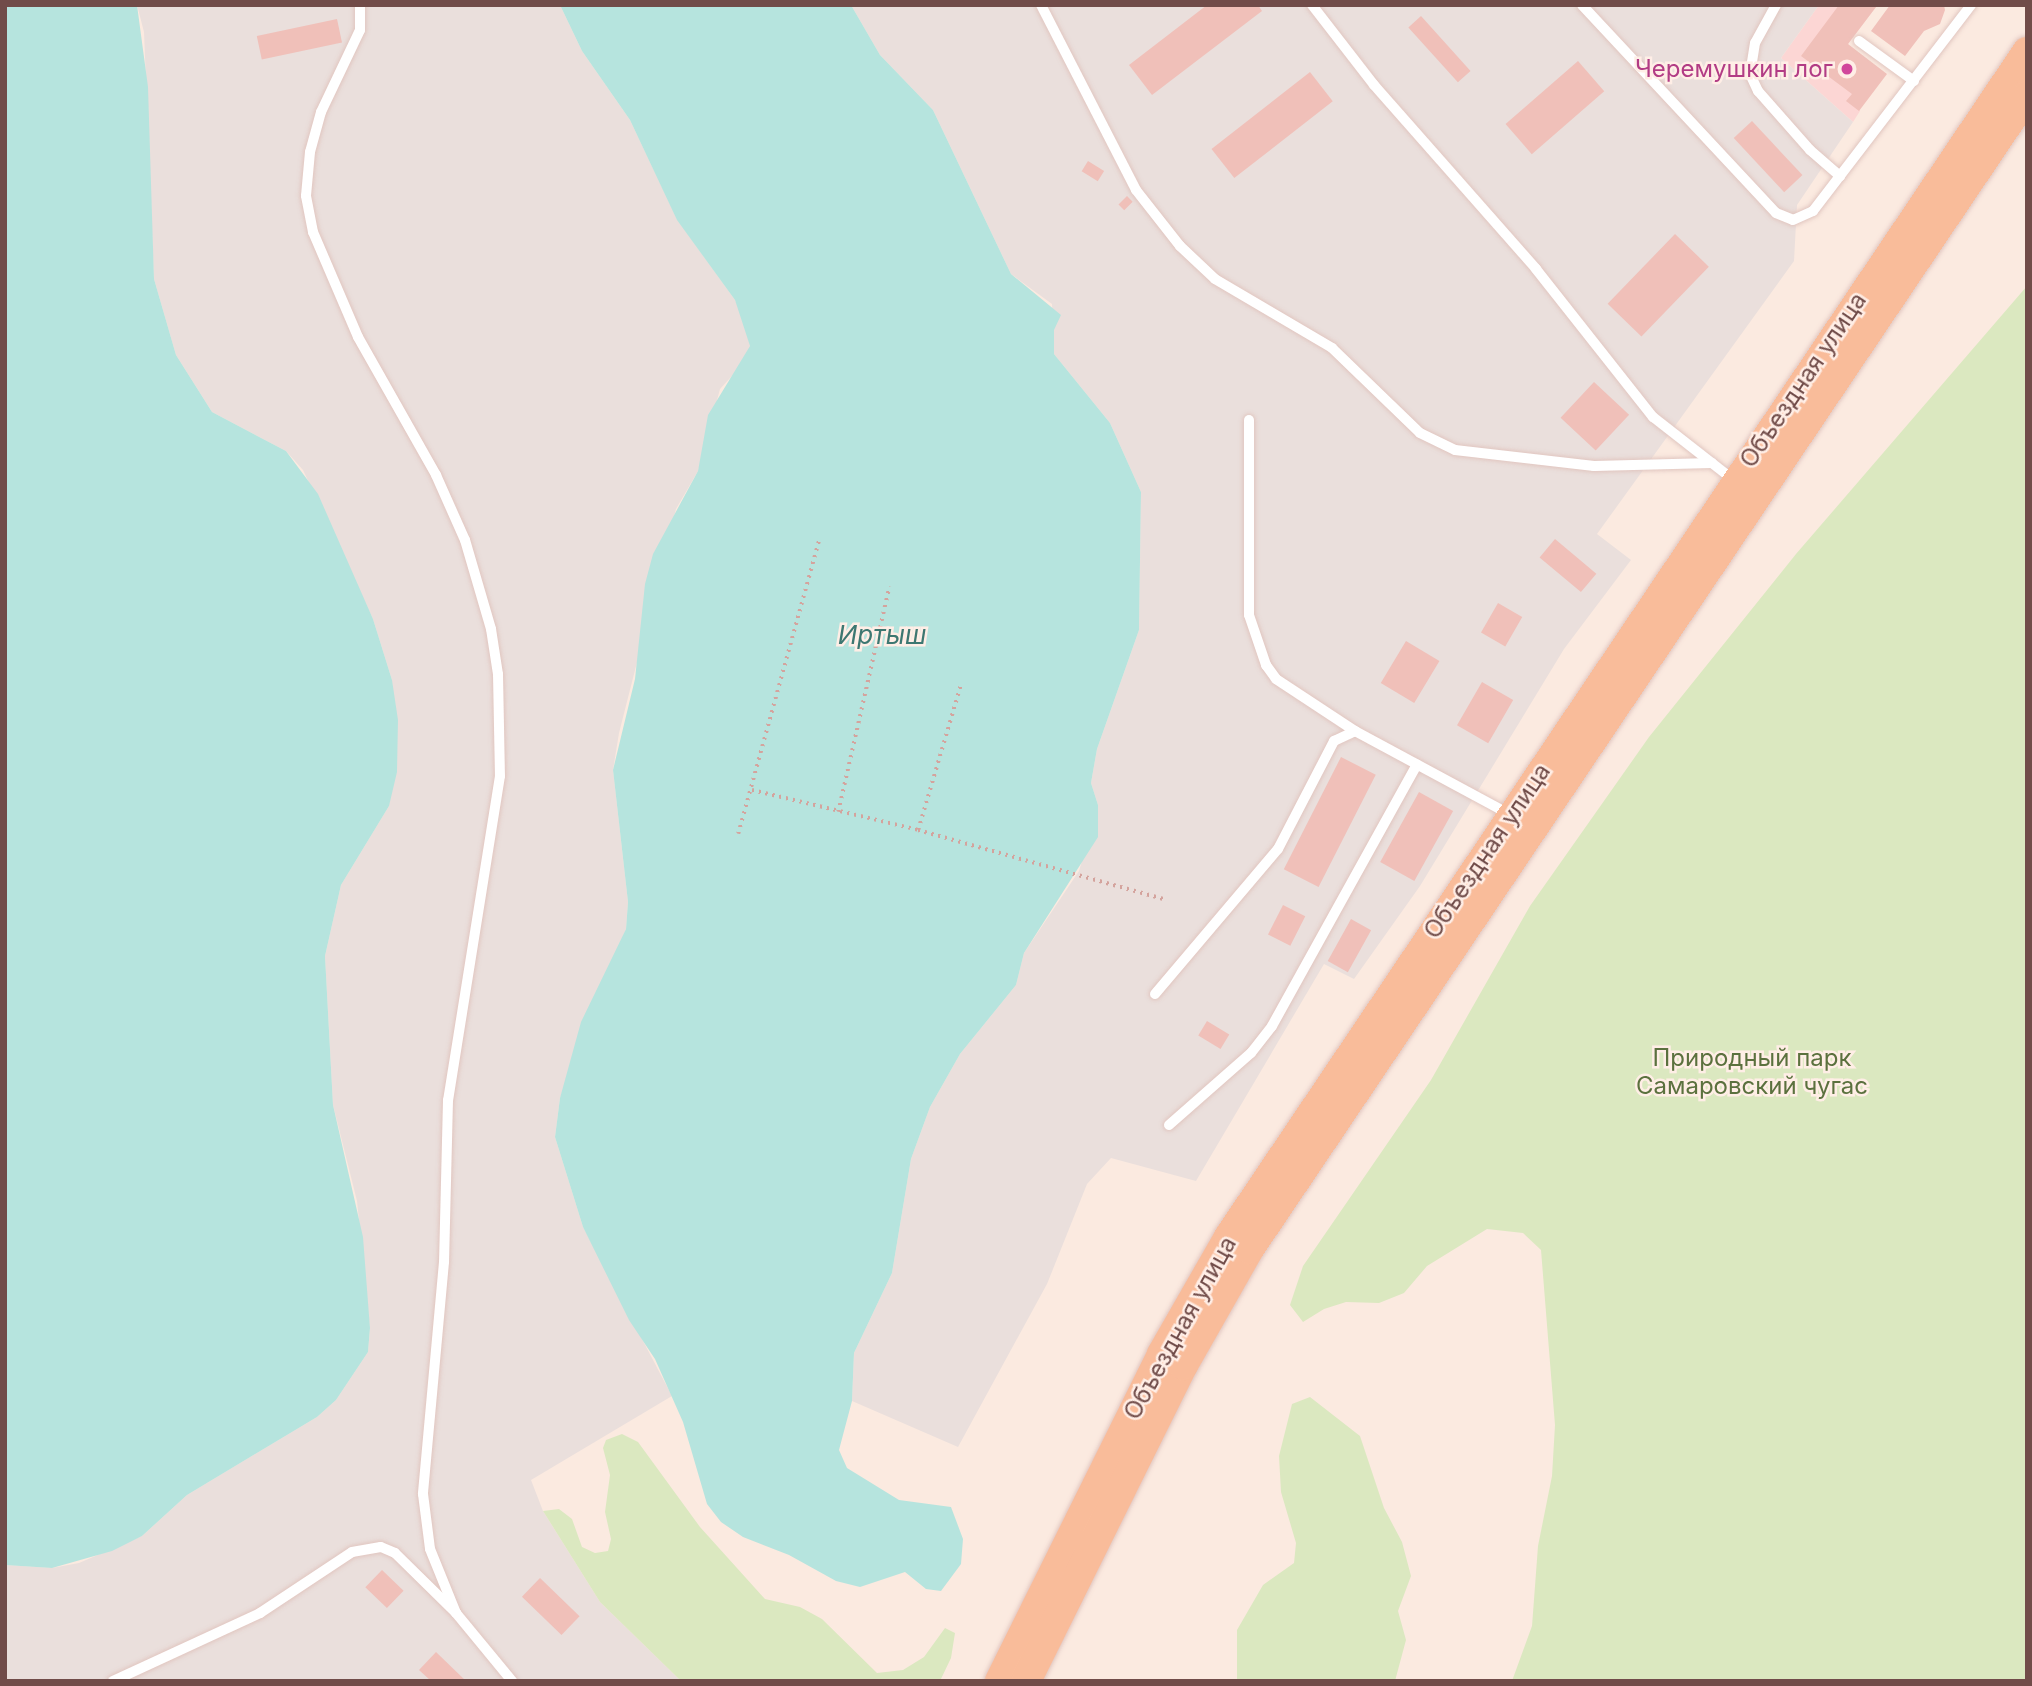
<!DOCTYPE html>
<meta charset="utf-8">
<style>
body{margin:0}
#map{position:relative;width:2032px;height:1686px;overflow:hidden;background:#fbeae0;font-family:Inter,sans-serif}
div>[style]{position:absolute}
.commercial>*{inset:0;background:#fcd6d4}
.industrial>*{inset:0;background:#eadfdc}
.green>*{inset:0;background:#dbe8c0}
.water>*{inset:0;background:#b6e4de}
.building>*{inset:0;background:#f0c0b9;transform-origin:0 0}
.path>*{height:3.5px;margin-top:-1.75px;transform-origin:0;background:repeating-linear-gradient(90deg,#d4a39d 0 2px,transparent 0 7px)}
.roads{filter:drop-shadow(0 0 2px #e1c6c0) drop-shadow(0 0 2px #e1c6c0)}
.service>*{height:10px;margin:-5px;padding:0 5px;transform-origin:5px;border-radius:5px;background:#fff}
.primary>*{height:30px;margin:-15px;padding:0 15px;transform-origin:15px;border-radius:15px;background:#f9bc9a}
.dots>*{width:19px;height:19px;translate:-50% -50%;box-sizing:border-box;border:4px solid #ffeee6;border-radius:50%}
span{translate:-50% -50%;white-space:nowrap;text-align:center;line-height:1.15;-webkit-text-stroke:5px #ffeee6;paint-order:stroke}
.hotel-label{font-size:24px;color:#b23c85}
.right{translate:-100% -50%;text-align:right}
.street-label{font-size:24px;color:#714c49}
.park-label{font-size:24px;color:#5b713e}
.water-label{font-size:26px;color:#3d7771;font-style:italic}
.frame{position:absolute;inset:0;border:7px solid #714c49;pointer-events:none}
</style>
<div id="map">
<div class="commercial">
<i style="clip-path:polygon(1819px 5px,1885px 5px,1876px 7px,1848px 44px,1860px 111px,1853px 122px,1781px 58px)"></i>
</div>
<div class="industrial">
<i style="clip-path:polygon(137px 5px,560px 5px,582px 51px,630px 120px,677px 219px,735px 300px,748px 329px,750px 346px,742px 365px,720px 389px,698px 471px,676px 509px,619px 733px,613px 770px,628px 902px,626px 929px,560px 1098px,555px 1137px,583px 1227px,672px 1396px,531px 1480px,543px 1511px,600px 1602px,681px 1681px,5px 1681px,5px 1565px,52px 1568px,79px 1563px,142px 1536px,187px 1495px,317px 1417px,336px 1400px,368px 1352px,370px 1329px,357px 1201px,333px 1105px,325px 956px,341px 885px,389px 806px,392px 680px,373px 619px,303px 470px,286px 451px,212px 412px,176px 355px,154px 279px,144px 32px)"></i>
<i style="clip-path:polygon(851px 5px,1819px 5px,1781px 58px,1853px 122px,1797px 205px,1794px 261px,1597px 534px,1631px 560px,1564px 649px,1420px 886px,1354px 979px,1324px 964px,1196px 1181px,1111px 1158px,1087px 1184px,1047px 1284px,958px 1447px,852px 1401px,854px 1353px,892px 1273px,911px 1159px,930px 1107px,960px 1054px,1016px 985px,1024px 953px,1079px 871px,1098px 805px,1091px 783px,1097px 749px,1139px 630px,1141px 492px,1110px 423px,1054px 354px,1052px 304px,1011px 274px,933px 110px,880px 55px)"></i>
</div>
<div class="green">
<i style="clip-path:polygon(2027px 286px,2027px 1681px,1512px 1681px,1532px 1626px,1538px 1546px,1552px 1476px,1555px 1425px,1541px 1250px,1523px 1233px,1487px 1229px,1427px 1266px,1404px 1293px,1379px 1303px,1346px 1302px,1324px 1309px,1303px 1322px,1290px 1305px,1303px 1266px,1431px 1080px,1530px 906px,1649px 737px,1796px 554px)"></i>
<i style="clip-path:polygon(1310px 1397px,1360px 1436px,1384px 1508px,1402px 1542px,1411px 1576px,1398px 1611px,1406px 1640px,1395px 1681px,1237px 1681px,1237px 1630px,1263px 1585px,1294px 1563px,1296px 1543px,1281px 1492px,1279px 1456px,1292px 1404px)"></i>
<i style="clip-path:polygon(622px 1434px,638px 1442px,700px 1527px,765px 1599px,800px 1607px,822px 1619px,877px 1673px,903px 1670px,924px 1657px,945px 1628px,955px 1633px,951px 1658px,940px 1681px,681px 1681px,600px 1602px,543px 1511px,559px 1509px,572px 1519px,582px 1547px,595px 1553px,608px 1551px,611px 1539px,605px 1512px,610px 1475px,603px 1448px,606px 1440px)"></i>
</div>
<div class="water">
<i style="clip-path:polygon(5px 5px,137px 5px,148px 87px,154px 279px,176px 355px,212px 412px,286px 451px,318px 494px,373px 619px,392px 680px,398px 720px,397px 772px,389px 806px,341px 885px,325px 956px,333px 1105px,363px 1237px,370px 1328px,368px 1352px,336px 1400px,317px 1417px,187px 1495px,142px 1536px,112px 1551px,52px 1568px,5px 1565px)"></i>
<i style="clip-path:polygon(560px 5px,851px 5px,880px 55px,933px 110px,1011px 274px,1061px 315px,1054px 330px,1054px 354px,1110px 423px,1141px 492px,1139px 630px,1097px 749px,1091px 783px,1098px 805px,1098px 837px,1024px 953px,1016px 985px,960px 1054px,930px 1107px,911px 1159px,892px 1273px,854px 1353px,852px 1401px,839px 1450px,847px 1468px,899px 1500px,951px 1507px,963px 1539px,961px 1564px,941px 1591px,926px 1589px,905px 1572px,860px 1587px,836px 1581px,789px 1555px,743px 1537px,721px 1522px,707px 1504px,683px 1422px,655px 1359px,629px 1320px,583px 1227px,555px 1137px,560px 1098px,581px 1022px,626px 929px,628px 902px,613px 770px,635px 679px,645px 584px,653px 554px,698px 471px,708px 415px,750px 346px,735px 300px,677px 220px,630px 120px,582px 51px)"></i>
</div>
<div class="building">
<i style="clip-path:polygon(1207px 5px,1258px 5px,1262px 11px,1152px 95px,1129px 65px)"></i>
<i style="clip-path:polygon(1839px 5px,1876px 7px,1848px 44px,1887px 74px,1859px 111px,1846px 101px,1852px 94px,1801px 56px)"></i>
<i style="clip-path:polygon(1890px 5px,1944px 5px,1945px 10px,1940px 24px,1924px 31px,1905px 56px,1871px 31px)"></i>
<i style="left:1421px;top:16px;width:74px;height:17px;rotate:48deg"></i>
<i style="left:337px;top:19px;width:24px;height:82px;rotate:78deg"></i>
<i style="left:1578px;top:61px;width:40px;height:96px;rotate:49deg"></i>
<i style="left:1310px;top:72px;width:37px;height:125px;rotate:52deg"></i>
<i style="left:1752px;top:121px;width:74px;height:25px;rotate:47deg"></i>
<i style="left:1088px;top:161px;width:19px;height:12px;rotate:32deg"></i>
<i style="left:1127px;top:196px;width:8px;height:12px;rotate:45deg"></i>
<i style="left:1675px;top:234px;width:47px;height:97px;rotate:44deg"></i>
<i style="left:1594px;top:382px;width:48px;height:49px;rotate:43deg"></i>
<i style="left:1555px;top:539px;width:54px;height:24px;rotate:40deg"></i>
<i style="left:1498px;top:603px;width:28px;height:34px;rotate:30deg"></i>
<i style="left:1406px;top:641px;width:39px;height:49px;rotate:31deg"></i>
<i style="left:1482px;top:682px;width:36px;height:50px;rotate:30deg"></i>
<i style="left:1341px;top:757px;width:39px;height:126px;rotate:27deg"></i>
<i style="left:1419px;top:792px;width:39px;height:80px;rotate:29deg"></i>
<i style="left:1283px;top:905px;width:25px;height:33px;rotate:27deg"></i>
<i style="left:1351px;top:919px;width:23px;height:48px;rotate:29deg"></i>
<i style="left:1207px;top:1021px;width:26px;height:17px;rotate:31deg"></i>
<i style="left:382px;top:1570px;width:30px;height:24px;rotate:44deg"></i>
<i style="left:540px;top:1578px;width:55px;height:26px;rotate:44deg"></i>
<i style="clip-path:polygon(436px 1652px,466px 1681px,431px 1681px,419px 1670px)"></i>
</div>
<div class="path">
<i style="left:752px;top:790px;width:171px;rotate:13.5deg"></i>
<i style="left:918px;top:830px;width:255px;rotate:15.7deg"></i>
<i style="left:838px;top:812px;width:231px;rotate:-77.2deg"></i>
<i style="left:918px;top:830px;width:152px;rotate:-73.6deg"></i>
<i style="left:738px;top:834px;width:305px;rotate:-74.6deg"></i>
</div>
<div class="roads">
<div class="service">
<i style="left:360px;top:5px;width:25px;rotate:90deg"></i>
<i style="left:360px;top:30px;width:91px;rotate:115.4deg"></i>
<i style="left:321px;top:112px;width:41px;rotate:105.4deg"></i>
<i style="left:310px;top:152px;width:44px;rotate:95.2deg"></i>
<i style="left:306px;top:196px;width:37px;rotate:79deg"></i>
<i style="left:313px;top:232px;width:114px;rotate:66.8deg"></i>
<i style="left:358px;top:337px;width:159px;rotate:60.5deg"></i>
<i style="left:436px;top:475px;width:71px;rotate:66deg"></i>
<i style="left:465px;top:540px;width:93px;rotate:73.7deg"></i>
<i style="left:491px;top:629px;width:46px;rotate:81.2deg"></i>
<i style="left:498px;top:674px;width:102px;rotate:88.9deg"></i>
<i style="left:500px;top:776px;width:328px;rotate:99.1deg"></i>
<i style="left:448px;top:1100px;width:162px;rotate:91.4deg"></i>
<i style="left:444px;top:1262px;width:233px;rotate:95.2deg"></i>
<i style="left:423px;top:1494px;width:55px;rotate:82.7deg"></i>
<i style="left:430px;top:1549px;width:69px;rotate:67.9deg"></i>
<i style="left:1041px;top:5px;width:208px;rotate:62.8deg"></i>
<i style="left:1136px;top:190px;width:71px;rotate:51.8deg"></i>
<i style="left:1180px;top:246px;width:48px;rotate:43.3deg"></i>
<i style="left:1215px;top:279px;width:136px;rotate:30.5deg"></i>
<i style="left:1332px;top:348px;width:122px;rotate:44deg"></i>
<i style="left:1420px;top:433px;width:39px;rotate:26deg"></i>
<i style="left:1455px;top:450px;width:140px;rotate:6.6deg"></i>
<i style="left:1594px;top:466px;width:118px;rotate:-1.5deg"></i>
<i style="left:1312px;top:5px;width:101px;rotate:52.2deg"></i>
<i style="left:1374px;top:85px;width:245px;rotate:48.6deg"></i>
<i style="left:1536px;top:269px;width:189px;rotate:51.7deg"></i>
<i style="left:1653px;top:417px;width:104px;rotate:38deg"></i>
<i style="left:1582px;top:5px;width:284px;rotate:47deg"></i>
<i style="left:1776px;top:213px;width:18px;rotate:22deg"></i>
<i style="left:1793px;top:220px;width:22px;rotate:-24deg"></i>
<i style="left:1813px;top:211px;width:260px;rotate:-52.5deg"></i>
<i style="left:1776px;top:5px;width:43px;rotate:118.9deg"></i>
<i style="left:1755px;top:43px;width:31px;rotate:99deg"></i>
<i style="left:1750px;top:74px;width:19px;rotate:65deg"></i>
<i style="left:1758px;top:91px;width:79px;rotate:48.6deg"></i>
<i style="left:1810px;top:150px;width:40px;rotate:41deg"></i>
<i style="left:1859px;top:41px;width:68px;rotate:36deg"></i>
<i style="left:1249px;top:420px;width:195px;rotate:90deg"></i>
<i style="left:1249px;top:615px;width:53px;rotate:71.2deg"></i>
<i style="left:1266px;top:665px;width:17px;rotate:54deg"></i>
<i style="left:1276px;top:679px;width:95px;rotate:33.4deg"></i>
<i style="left:1355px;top:731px;width:175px;rotate:28.3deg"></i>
<i style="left:1155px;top:994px;width:190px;rotate:-49.7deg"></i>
<i style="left:1278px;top:849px;width:122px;rotate:-62.6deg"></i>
<i style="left:1334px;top:741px;width:23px;rotate:-25deg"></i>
<i style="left:1169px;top:1125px;width:109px;rotate:-41.3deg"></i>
<i style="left:1251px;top:1053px;width:34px;rotate:-52deg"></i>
<i style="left:1272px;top:1026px;width:299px;rotate:-61deg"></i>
<i style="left:113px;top:1681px;width:162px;rotate:-24.8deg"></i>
<i style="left:260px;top:1613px;width:110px;rotate:-33.5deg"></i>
<i style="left:352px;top:1552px;width:29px;rotate:-10deg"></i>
<i style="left:381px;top:1547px;width:15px;rotate:23deg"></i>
<i style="left:395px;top:1553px;width:86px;rotate:44.5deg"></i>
<i style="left:456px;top:1613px;width:88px;rotate:50.5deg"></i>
</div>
<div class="primary">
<i style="left:1000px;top:1681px;width:365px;rotate:-63.6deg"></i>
<i style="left:1162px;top:1354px;width:135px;rotate:-60.2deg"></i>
<i style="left:1229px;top:1237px;width:1429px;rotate:-56.04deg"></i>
<i style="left:1026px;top:1681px;width:353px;rotate:-63.6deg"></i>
<i style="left:1183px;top:1365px;width:133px;rotate:-60.4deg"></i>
<i style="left:1249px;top:1249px;width:1392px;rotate:-56.01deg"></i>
</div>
</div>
<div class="dots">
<i style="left:1847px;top:69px;background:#d1479c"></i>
</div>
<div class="hotel-label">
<span class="right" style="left:1833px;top:69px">Черемушкин лог</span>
</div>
<div class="street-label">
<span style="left:1803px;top:380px;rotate:-56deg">Объездная улица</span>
<span style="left:1487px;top:851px;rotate:-56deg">Объездная улица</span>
<span style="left:1180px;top:1328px;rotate:-61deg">Объездная улица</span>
</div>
<div class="park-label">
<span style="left:1752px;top:1072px">Природный парк<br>Самаровский чугас</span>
</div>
<div class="water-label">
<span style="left:882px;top:635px">Иртыш</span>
</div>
<div class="frame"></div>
</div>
